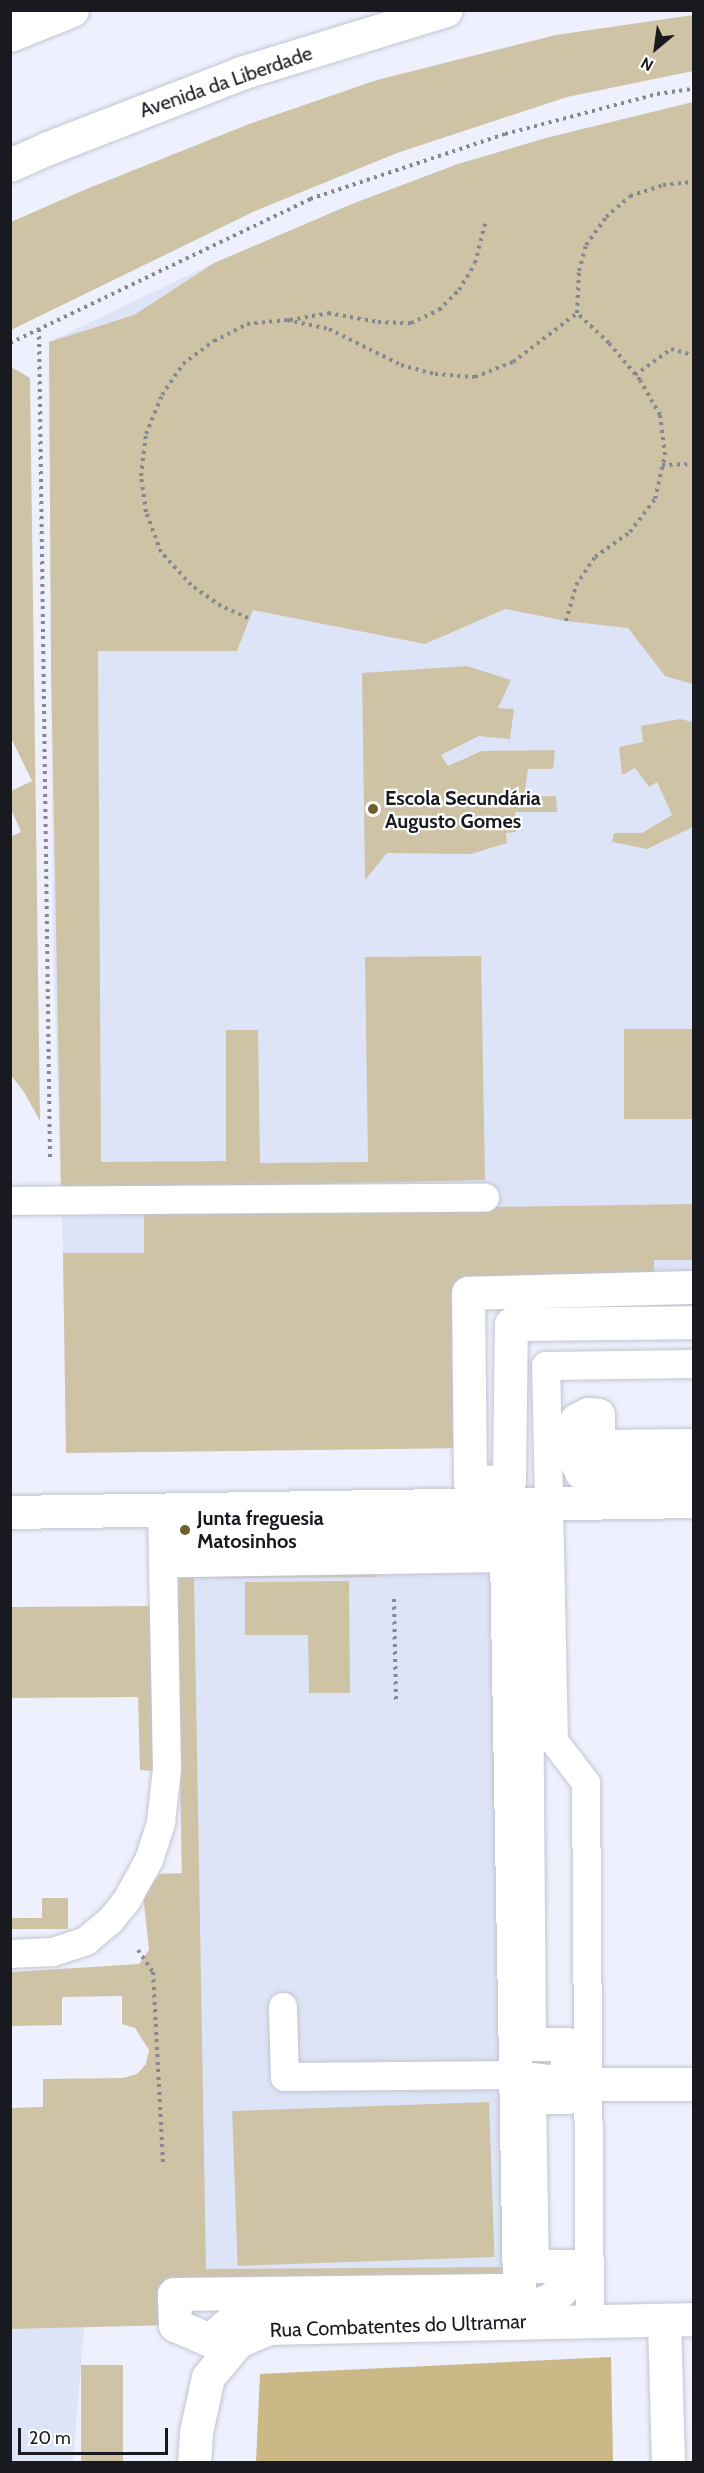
<!DOCTYPE html>
<meta charset="utf-8">
<style>
body{margin:0}
#map{position:relative;width:704px;height:2473px;overflow:hidden;background:#eef1fd;font-family:Cabin,sans-serif}
div>[style]{position:absolute}
.built>*{inset:0;background:#dee4f7;transform-origin:0 0}
.green>*{inset:0;background:#cfc3a5;transform-origin:0 0}
.forest>*{inset:0;background:#cbb887}
.path>*{height:4px;margin-top:-2px;transform-origin:0;background:repeating-linear-gradient(90deg,#868891 0 3px,transparent 0 7.5px)}
.roads{filter:drop-shadow(0 0 2px #c2c5d1) drop-shadow(0 0 2px #c2c5d1)}
.service>*{height:28px;margin:-14px;padding:0 14px;transform-origin:14px;border-radius:14px;background:#fff}
.pedestrian>*{height:33px;margin:-16.5px;padding:0 16.5px;transform-origin:16.5px;border-radius:16.5px;background:#fff}
.minor>*{height:33px;margin:-16.5px;padding:0 16.5px;transform-origin:16.5px;border-radius:16.5px;background:#fff}
.tertiary>*{height:33px;margin:-16.5px;padding:0 16.5px;transform-origin:16.5px;border-radius:16.5px;background:#fff}
.trunk>*{height:33px;margin:-16.5px;padding:0 16.5px;transform-origin:16.5px;border-radius:16.5px;background:#fff}
.dots>*{width:16px;height:16px;translate:-50% -50%;box-sizing:border-box;border:3px solid #fff;border-radius:50%}
span{translate:-50% -50%;white-space:nowrap;text-align:center;line-height:1.15;-webkit-text-stroke:4.5px #fff;paint-order:stroke}
.street-label{font-size:20px;color:#191a1f}
.poi-label{font-size:20px;color:#191a1f;font-weight:700}
.left{translate:0 -50%;text-align:left}
.frame{position:absolute;inset:0;border:12px solid #191a1f;pointer-events:none}
.north{position:absolute;left:626px;top:18px;width:60px;height:60px;-webkit-text-stroke:4px #fff;paint-order:stroke;rotate:209deg;font-size:16px;font-weight:700;line-height:24px;text-align:center;color:#191a1f}
.north::after{content:'';display:block;margin:auto;width:21px;height:27px;background:#191a1f;clip-path:polygon(50% 0,100% 100%,50% 72%,0 100%)}
.scale{position:absolute;left:18px;top:2428px;width:150px;height:27px;box-sizing:border-box;border:3px solid #191a1f;border-top:0;padding-left:8px;font-size:18px;line-height:21px;white-space:nowrap;color:#191a1f;-webkit-text-stroke:4px #fff;paint-order:stroke}
</style>
<div id="map">
<div class="built">
<i style="clip-path:polygon(693px 102px,693px 1287px,468px 1293px,66px 1453px,63px 1253px,53px 950px,49px 342px,214px 263px,352px 204px,458px 164px,546px 138px)"></i>
<i style="left:506px;top:1555px;width:735px;height:330px;rotate:89deg"></i>
<i style="clip-path:polygon(84px 2327px,73px 2462px,11px 2462px,10px 2329px)"></i>
</div>
<div class="green">
<i style="clip-path:polygon(693px 15px,693px 71px,567px 97px,397px 153px,253px 212px,11px 330px,11px 222px,84px 190px,249px 124px,377px 80px,556px 35px)"></i>
<i style="clip-path:polygon(693px 102px,693px 684px,665px 676px,628px 628px,566px 621px,505px 609px,425px 644px,253px 610px,237px 651px,98px 651px,101px 1162px,226px 1161px,226px 1030px,258px 1030px,260px 1163px,368px 1162px,365px 957px,481px 956px,485px 1180px,61px 1190px,51px 668px,49px 342px,134px 315px,214px 263px,352px 204px,458px 164px,546px 138px)"></i>
<i style="clip-path:polygon(11px 367px,30px 378px,40px 1121px,24px 1092px,10px 1074px,10px 837px,21px 832px,11px 809px,11px 791px,32px 781px,11px 738px)"></i>
<i style="clip-path:polygon(467px 666px,511px 680px,498px 708px,514px 709px,510px 739px,479px 736px,441px 755px,448px 766px,482px 751px,555px 750px,553px 769px,528px 769px,524px 797px,556px 796px,557px 812px,515px 812px,516px 832px,506px 833px,507px 843px,471px 854px,387px 853px,365px 880px,362px 673px)"></i>
<i style="clip-path:polygon(680px 719px,693px 722px,693px 827px,647px 849px,612px 842px,614px 833px,642px 833px,672px 815px,657px 782px,649px 787px,635px 768px,622px 775px,619px 747px,643px 742px,641px 726px)"></i>
<i style="left:693px;top:1029px;width:90px;height:69px;rotate:90deg"></i>
<i style="clip-path:polygon(693px 1204px,693px 1260px,654px 1260px,654px 1288px,468px 1293px,470px 1448px,66px 1453px,63px 1253px,144px 1253px,144px 1212px)"></i>
<i style="clip-path:polygon(376px 1558px,377px 1577px,194px 1578px,206px 2269px,518px 2267px,519px 2290px,174px 2294px,175px 2325px,11px 2329px,10px 2108px,43px 2107px,43px 2079px,123px 2078px,137px 2074px,146px 2064px,149px 2050px,135px 2028px,122px 2024px,122px 1996px,62px 1997px,62px 2025px,12px 2026px,11px 1972px,139px 1964px,149px 1950px,143px 1895px,160px 1874px,182px 1873px,176px 1560px)"></i>
<i style="clip-path:polygon(349px 1581px,350px 1693px,309px 1693px,308px 1635px,245px 1635px,245px 1582px)"></i>
<i style="clip-path:polygon(151px 1606px,154px 1771px,140px 1770px,138px 1697px,11px 1698px,10px 1607px)"></i>
<i style="clip-path:polygon(42px 1898px,68px 1898px,68px 1929px,12px 1929px,12px 1918px,42px 1918px)"></i>
<i style="left:489px;top:2102px;width:155px;height:257px;rotate:88deg"></i>
<i style="left:81px;top:2365px;width:42px;height:97px"></i>
</div>
<div class="forest">
<i style="clip-path:polygon(611px 2357px,613px 2462px,256px 2462px,260px 2374px)"></i>
</div>
<div class="path">
<i style="left:290px;top:320px;width:39px;rotate:-10deg"></i>
<i style="left:328px;top:313px;width:51px;rotate:10.2deg"></i>
<i style="left:378px;top:322px;width:33px;rotate:2deg"></i>
<i style="left:411px;top:323px;width:31px;rotate:-25deg"></i>
<i style="left:439px;top:310px;width:28px;rotate:-45deg"></i>
<i style="left:459px;top:290px;width:31px;rotate:-59deg"></i>
<i style="left:475px;top:263px;width:44px;rotate:-75.7deg"></i>
<i style="left:39px;top:329px;width:830px;rotate:89.24deg"></i>
<i style="left:10px;top:343px;width:333px;rotate:-25.6deg"></i>
<i style="left:310px;top:199px;width:206px;rotate:-18.4deg"></i>
<i style="left:505px;top:134px;width:157px;rotate:-14.7deg"></i>
<i style="left:657px;top:94px;width:37px;rotate:-8deg"></i>
<i style="left:635px;top:375px;width:44px;rotate:-35.8deg"></i>
<i style="left:671px;top:349px;width:24px;rotate:15deg"></i>
<i style="left:662px;top:465px;width:32px;rotate:-2deg"></i>
<i style="left:248px;top:618px;width:30px;rotate:-156deg"></i>
<i style="left:221px;top:606px;width:37px;rotate:-145deg"></i>
<i style="left:191px;top:585px;width:45px;rotate:-132.3deg"></i>
<i style="left:161px;top:552px;width:43px;rotate:-110.6deg"></i>
<i style="left:146px;top:512px;width:36px;rotate:-98deg"></i>
<i style="left:141px;top:476px;width:42px;rotate:-83.2deg"></i>
<i style="left:146px;top:434px;width:42px;rotate:-67.7deg"></i>
<i style="left:162px;top:395px;width:37px;rotate:-56deg"></i>
<i style="left:183px;top:364px;width:39px;rotate:-37deg"></i>
<i style="left:214px;top:341px;width:37px;rotate:-27deg"></i>
<i style="left:247px;top:324px;width:40px;rotate:-5.7deg"></i>
<i style="left:287px;top:320px;width:43px;rotate:12.1deg"></i>
<i style="left:329px;top:329px;width:80px;rotate:26.6deg"></i>
<i style="left:401px;top:365px;width:35px;rotate:15deg"></i>
<i style="left:435px;top:374px;width:40px;rotate:4.3deg"></i>
<i style="left:475px;top:377px;width:41px;rotate:-21.5deg"></i>
<i style="left:513px;top:362px;width:81px;rotate:-37.4deg"></i>
<i style="left:577px;top:313px;width:42px;rotate:-87.3deg"></i>
<i style="left:579px;top:271px;width:27px;rotate:-75deg"></i>
<i style="left:586px;top:245px;width:34px;rotate:-54deg"></i>
<i style="left:606px;top:217px;width:32px;rotate:-41deg"></i>
<i style="left:630px;top:196px;width:35px;rotate:-18deg"></i>
<i style="left:663px;top:185px;width:31px;rotate:-6deg"></i>
<i style="left:566px;top:621px;width:37px;rotate:-74deg"></i>
<i style="left:576px;top:585px;width:34px;rotate:-56deg"></i>
<i style="left:595px;top:557px;width:43px;rotate:-35.5deg"></i>
<i style="left:630px;top:532px;width:41px;rotate:-52.9deg"></i>
<i style="left:655px;top:499px;width:45px;rotate:-77.2deg"></i>
<i style="left:665px;top:455px;width:40px;rotate:-97.1deg"></i>
<i style="left:660px;top:415px;width:40px;rotate:-119.7deg"></i>
<i style="left:640px;top:380px;width:48px;rotate:-130deg"></i>
<i style="left:609px;top:343px;width:44px;rotate:-136.8deg"></i>
<i style="left:394px;top:1599px;width:101px;rotate:88.9deg"></i>
<i style="left:138px;top:1950px;width:27px;rotate:56deg"></i>
<i style="left:153px;top:1972px;width:193px;rotate:87deg"></i>
</div>
<div class="roads">
<div class="service">
<i style="left:10px;top:16px;width:21px;rotate:-17deg"></i>
<i style="left:10px;top:1201px;width:475px;rotate:-0.4deg"></i>
<i style="left:10px;top:1954px;width:43px;rotate:-2.7deg"></i>
<i style="left:53px;top:1952px;width:35px;rotate:-18deg"></i>
<i style="left:86px;top:1941px;width:33px;rotate:-40deg"></i>
<i style="left:111px;top:1920px;width:26px;rotate:-51deg"></i>
<i style="left:127px;top:1900px;width:46px;rotate:-61.2deg"></i>
<i style="left:149px;top:1860px;width:40px;rotate:-72deg"></i>
<i style="left:161px;top:1822px;width:53px;rotate:-83.5deg"></i>
<i style="left:167px;top:1769px;width:259px;rotate:-91.1deg"></i>
<i style="left:283px;top:2007px;width:70px;rotate:88.4deg"></i>
<i style="left:285px;top:2077px;width:230px;rotate:-0.5deg"></i>
<i style="left:515px;top:2075px;width:75px;rotate:6.9deg"></i>
<i style="left:590px;top:2323px;width:540px;rotate:-90.42deg"></i>
<i style="left:586px;top:1783px;width:53px;rotate:-127.3deg"></i>
<i style="left:554px;top:1741px;width:375px;rotate:-91.2deg"></i>
<i style="left:546px;top:1366px;width:148px;rotate:-0.8deg"></i>
</div>
<div class="pedestrian">
<i style="left:694px;top:1287px;width:226px;rotate:178.5deg"></i>
<i style="left:468px;top:1293px;width:189px;rotate:89.4deg"></i>
<i style="left:470px;top:1482px;width:39px;rotate:-1deg"></i>
<i style="left:509px;top:1481px;width:157px;rotate:-89.3deg"></i>
<i style="left:511px;top:1324px;width:183px;rotate:-0.6deg"></i>
<i style="left:694px;top:1445px;width:96px;rotate:179.4deg"></i>
<i style="left:598px;top:1446px;width:31px;rotate:-90deg"></i>
<i style="left:598px;top:1415px;width:10px;rotate:-174deg"></i>
<i style="left:588px;top:1414px;width:13px;rotate:153deg"></i>
<i style="left:576px;top:1420px;width:39px;rotate:91deg"></i>
<i style="left:575px;top:1459px;width:14px;rotate:65deg"></i>
<i style="left:581px;top:1472px;width:12px;rotate:14deg"></i>
<i style="left:593px;top:1475px;width:101px"></i>
<i style="left:525px;top:1533px;width:511px;rotate:89.55deg"></i>
<i style="left:529px;top:2044px;width:38px"></i>
<i style="left:567px;top:2044px;width:53px;rotate:90deg"></i>
<i style="left:567px;top:2097px;width:38px;rotate:180deg"></i>
<i style="left:529px;top:2097px;width:169px;rotate:89deg"></i>
<i style="left:532px;top:2266px;width:38px"></i>
<i style="left:570px;top:2266px;width:11px;rotate:105deg"></i>
<i style="left:567px;top:2277px;width:13px;rotate:113deg"></i>
<i style="left:562px;top:2289px;width:16px;rotate:137deg"></i>
<i style="left:550px;top:2300px;width:20px;rotate:162deg"></i>
<i style="left:531px;top:2306px;width:260px;rotate:179.6deg"></i>
<i style="left:271px;top:2308px;width:24px;rotate:165deg"></i>
<i style="left:248px;top:2314px;width:24px;rotate:152deg"></i>
<i style="left:227px;top:2325px;width:23px;rotate:139deg"></i>
<i style="left:210px;top:2340px;width:38px;rotate:-157deg"></i>
<i style="left:175px;top:2325px;width:31px;rotate:-92deg"></i>
<i style="left:174px;top:2294px;width:345px;rotate:-0.7deg"></i>
<i style="left:519px;top:2290px;width:735px;rotate:-91.01deg"></i>
<i style="left:506px;top:1555px;width:330px;rotate:179.1deg"></i>
<i style="left:176px;top:1560px;width:21px;rotate:-87deg"></i>
<i style="left:177px;top:1539px;width:348px;rotate:-1deg"></i>
</div>
<div class="minor">
<i style="left:589px;top:2084px;width:105px"></i>
<i style="left:664px;top:2320px;width:142px;rotate:88.4deg"></i>
<i style="left:194px;top:2462px;width:30px;rotate:-86deg"></i>
<i style="left:196px;top:2432px;width:56px;rotate:-77.7deg"></i>
<i style="left:208px;top:2377px;width:47px;rotate:-50.2deg"></i>
<i style="left:238px;top:2341px;width:34px;rotate:-23deg"></i>
<i style="left:269px;top:2328px;width:425px;rotate:-1.2deg"></i>
</div>
<div class="tertiary">
<i style="left:10px;top:1512px;width:684px;rotate:-0.92deg"></i>
</div>
<div class="trunk">
<i style="left:10px;top:35px;width:67px;rotate:-22deg"></i>
<i style="left:10px;top:165px;width:42px;rotate:-24.1deg"></i>
<i style="left:48px;top:148px;width:207px;rotate:-21.2deg"></i>
<i style="left:241px;top:73px;width:214px;rotate:-17.1deg"></i>
</div>
</div>
<div class="dots">
<i style="left:373px;top:809px;background:#705e2c"></i>
<i style="left:185px;top:1530px;background:#705e2c"></i>
</div>
<div class="street-label">
<span style="left:226px;top:82px;rotate:-19deg">Avenida da Liberdade</span>
<span style="left:398px;top:2326px;rotate:-2deg">Rua Combatentes do Ultramar</span>
</div>
<div class="poi-label">
<span class="left" style="left:385px;top:810px">Escola Secundária<br>Augusto Gomes</span>
<span class="left" style="left:197px;top:1530px">Junta freguesia<br>Matosinhos</span>
</div>
<div class="frame"></div>
<div class="north">N</div>
<div class="scale">20 m</div>
</div>
